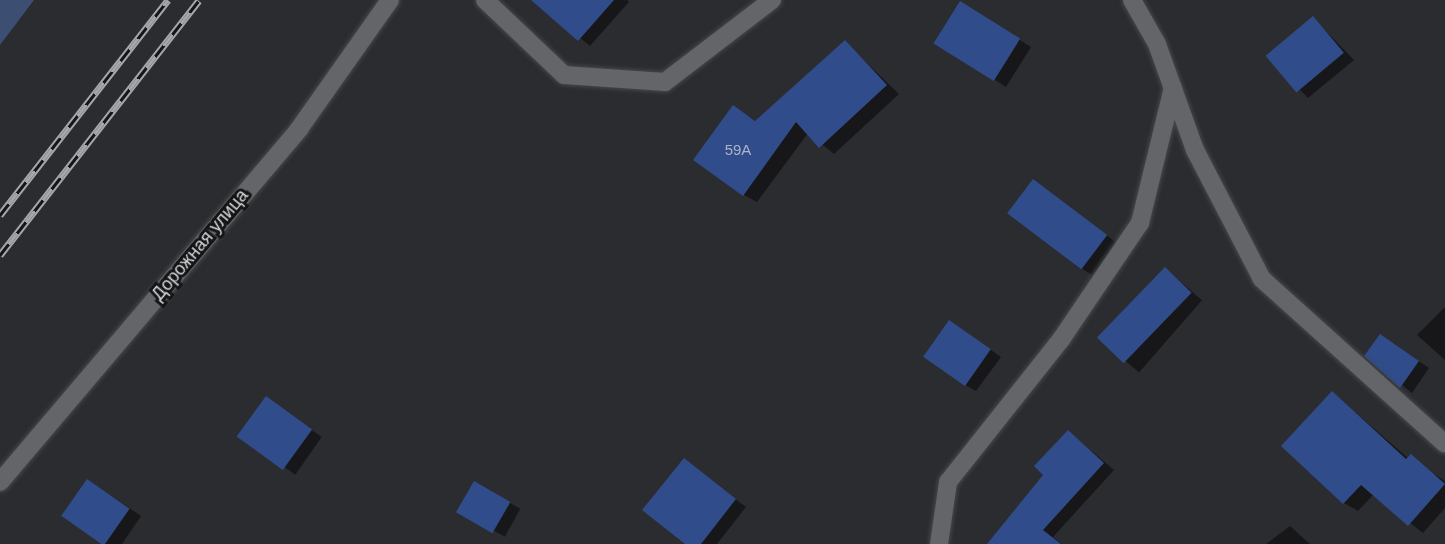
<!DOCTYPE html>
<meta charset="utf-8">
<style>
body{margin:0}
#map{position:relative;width:1445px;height:544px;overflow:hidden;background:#2b2c30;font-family:Arial,sans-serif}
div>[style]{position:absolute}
.green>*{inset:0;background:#3c4e72}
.shadow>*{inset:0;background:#0007;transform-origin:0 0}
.building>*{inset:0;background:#314c8a;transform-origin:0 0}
.roads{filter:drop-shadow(0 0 2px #45474a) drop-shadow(0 0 2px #45474a)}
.minor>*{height:18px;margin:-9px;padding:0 9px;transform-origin:9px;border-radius:9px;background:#636569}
.rail>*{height:7px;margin-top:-3.5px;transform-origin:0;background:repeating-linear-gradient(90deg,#141516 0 14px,#a6a7ab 0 28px);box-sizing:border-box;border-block:2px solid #a6a7ab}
span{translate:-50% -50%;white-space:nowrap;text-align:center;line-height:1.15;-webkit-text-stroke:6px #141516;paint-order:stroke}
.number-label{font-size:15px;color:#acb4c5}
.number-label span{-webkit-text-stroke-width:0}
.street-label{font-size:18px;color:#d5d6d9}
</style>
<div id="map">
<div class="green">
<i style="clip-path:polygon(0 0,34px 0,0 45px)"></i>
</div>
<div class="shadow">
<i style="clip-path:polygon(534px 0,627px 0,629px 2px,590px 46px)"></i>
<i style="clip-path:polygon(972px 10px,1031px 47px,1006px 87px,995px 80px)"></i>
<i style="clip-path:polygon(1313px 18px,1354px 60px,1308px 98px,1267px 56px)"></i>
<i style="clip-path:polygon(845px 42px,899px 94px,834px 154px,808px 133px,757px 202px,744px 195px,747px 115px,757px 122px)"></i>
<i style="clip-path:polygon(1034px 181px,1117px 243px,1092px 275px,1081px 268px)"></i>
<i style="left:1165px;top:268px;width:49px;height:96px;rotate:41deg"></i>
<i style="clip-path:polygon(1445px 307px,1445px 360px,1417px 335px)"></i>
<i style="clip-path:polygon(961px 329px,1001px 357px,976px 391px,965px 385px)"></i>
<i style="clip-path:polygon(1391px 342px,1429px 368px,1412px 393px,1366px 356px)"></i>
<i style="clip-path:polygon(1333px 393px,1409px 459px,1445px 481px,1445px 508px,1423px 533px,1374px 494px,1358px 511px,1344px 503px)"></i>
<i style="left:266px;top:398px;width:68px;height:46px;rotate:35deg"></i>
<i style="clip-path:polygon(1069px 432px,1114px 470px,1053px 537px,1062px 544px,1005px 544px)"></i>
<i style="clip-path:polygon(684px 460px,746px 507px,717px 544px,687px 544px)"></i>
<i style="left:474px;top:483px;width:53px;height:32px;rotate:29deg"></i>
<i style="clip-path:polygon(98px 487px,141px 516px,122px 544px,105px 544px,63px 516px)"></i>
<i style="clip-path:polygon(1290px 526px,1310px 544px,1266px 544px)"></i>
</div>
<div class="building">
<i style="clip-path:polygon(531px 0,614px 0,578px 41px)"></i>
<i style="left:960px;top:1px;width:71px;height:50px;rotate:32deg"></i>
<i style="left:1313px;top:16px;width:48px;height:62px;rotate:50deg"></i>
<i style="clip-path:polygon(845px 40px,887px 85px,819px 148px,796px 122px,743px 196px,693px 160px,733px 105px,755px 121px)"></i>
<i style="left:1033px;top:179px;width:93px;height:43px;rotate:37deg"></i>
<i style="left:1165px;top:267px;width:37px;height:98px;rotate:44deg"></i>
<i style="left:949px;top:320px;width:51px;height:45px;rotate:35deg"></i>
<i style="clip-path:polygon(1380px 334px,1419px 361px,1400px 388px,1364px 356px)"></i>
<i style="clip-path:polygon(1332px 391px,1406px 459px,1411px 454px,1445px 484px,1408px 526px,1361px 485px,1343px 504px,1281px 446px)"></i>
<i style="left:266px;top:396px;width:57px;height:50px;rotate:36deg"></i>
<i style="clip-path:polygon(1068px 430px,1104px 463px,1043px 530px,1061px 544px,987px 544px,1043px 475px,1034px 466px)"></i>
<i style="clip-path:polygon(684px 458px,736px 499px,701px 544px,685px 544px,642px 510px)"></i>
<i style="left:87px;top:479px;width:52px;height:45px;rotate:35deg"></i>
<i style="left:474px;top:481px;width:42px;height:36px;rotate:30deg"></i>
</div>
<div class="roads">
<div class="minor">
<i style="left:485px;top:0;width:109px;rotate:43.5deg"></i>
<i style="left:564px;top:75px;width:101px;rotate:4deg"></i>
<i style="left:665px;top:82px;width:135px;rotate:-37.5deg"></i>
<i style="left:1132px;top:0;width:51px;rotate:60.4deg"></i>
<i style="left:1157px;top:44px;width:113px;rotate:70.3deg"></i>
<i style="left:1195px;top:150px;width:145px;rotate:62.6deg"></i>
<i style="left:1262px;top:279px;width:246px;rotate:42deg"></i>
<i style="left:0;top:482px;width:463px;rotate:-49.7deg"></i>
<i style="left:299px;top:129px;width:158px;rotate:-54.8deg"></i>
<i style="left:939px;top:544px;width:63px;rotate:-81.7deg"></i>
<i style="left:948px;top:482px;width:184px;rotate:-51.6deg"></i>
<i style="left:1062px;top:338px;width:139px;rotate:-55.9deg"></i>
<i style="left:1140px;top:223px;width:139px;rotate:-76.3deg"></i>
</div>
</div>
<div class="rail">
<i style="left:0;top:215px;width:273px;rotate:-52deg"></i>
<i style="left:0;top:255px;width:323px;rotate:-52deg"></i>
</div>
<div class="number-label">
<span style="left:738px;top:150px">59А</span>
</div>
<div class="street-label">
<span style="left:200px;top:245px;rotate:-50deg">Дорожная улица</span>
</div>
</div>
